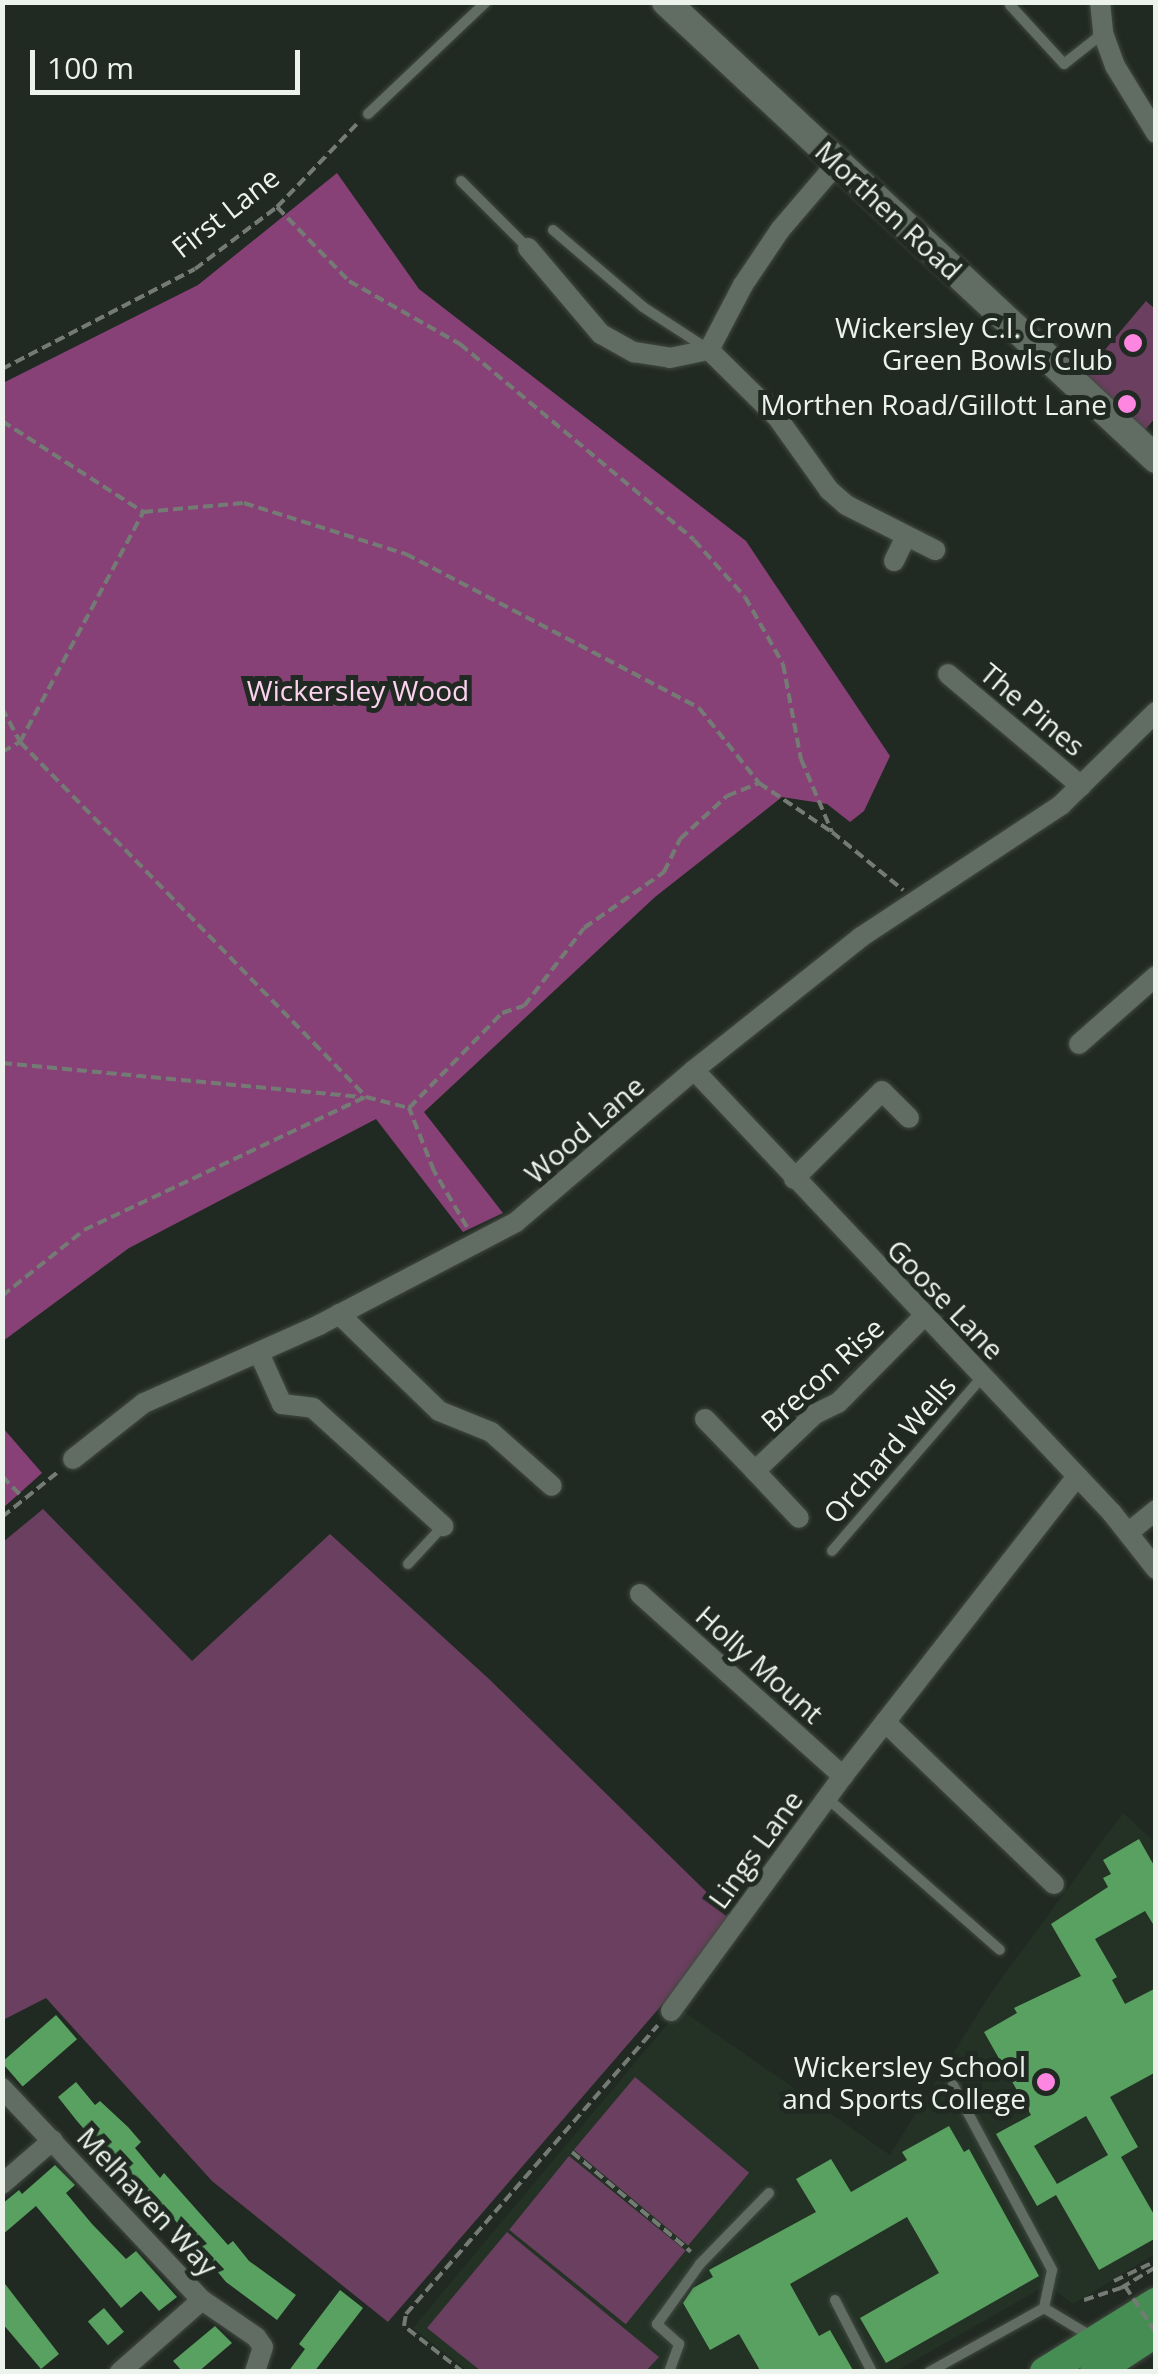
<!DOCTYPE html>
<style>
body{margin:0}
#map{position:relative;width:1158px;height:2374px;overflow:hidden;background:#212a22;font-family:"Open Sans",sans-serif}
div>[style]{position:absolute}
.built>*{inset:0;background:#243225}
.green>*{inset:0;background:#6b3f5f;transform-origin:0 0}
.forest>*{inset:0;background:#884176}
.building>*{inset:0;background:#59a161;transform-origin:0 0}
.path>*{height:4px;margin-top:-2px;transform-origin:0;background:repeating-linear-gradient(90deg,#747b74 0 10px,transparent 0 15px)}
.roads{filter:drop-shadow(0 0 2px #414941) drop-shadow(0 0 2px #414941)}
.service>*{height:10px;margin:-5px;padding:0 5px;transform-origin:5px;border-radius:5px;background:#616c62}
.minor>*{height:20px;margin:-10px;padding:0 10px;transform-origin:10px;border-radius:10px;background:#616c62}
.secondary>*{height:28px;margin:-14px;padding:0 14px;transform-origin:14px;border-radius:14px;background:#616c62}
.primary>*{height:30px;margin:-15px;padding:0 15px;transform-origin:15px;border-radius:15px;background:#468d53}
.path-bridge>*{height:4px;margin-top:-2px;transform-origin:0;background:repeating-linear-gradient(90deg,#747b74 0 10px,transparent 0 15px)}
.dots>*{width:28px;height:28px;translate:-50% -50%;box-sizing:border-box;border:5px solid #212a22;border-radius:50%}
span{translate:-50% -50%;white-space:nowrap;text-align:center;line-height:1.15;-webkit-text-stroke:10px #212a22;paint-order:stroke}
.street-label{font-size:28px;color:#ecf2ec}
.poi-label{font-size:28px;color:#ecf2ec}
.right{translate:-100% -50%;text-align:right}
.park-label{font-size:28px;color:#fcd2ef}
.frame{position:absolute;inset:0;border:5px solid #ecf2ec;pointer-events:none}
.scale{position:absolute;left:30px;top:50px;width:270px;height:45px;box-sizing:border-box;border:5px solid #ecf2ec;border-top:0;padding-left:12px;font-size:30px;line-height:35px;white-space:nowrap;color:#ecf2ec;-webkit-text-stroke:8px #212a22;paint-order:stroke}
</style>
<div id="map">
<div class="built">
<i style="clip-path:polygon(1123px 1813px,1155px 1842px,1155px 2254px,1073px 2304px,1047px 2285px,896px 2371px,468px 2371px,413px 2328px,680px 2009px,890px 2155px,991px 1993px)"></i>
</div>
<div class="green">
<i style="clip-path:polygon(1146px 301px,1155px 309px,1155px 418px,1145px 430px,1082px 377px)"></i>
<i style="clip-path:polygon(43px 1509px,192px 1661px,330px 1534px,489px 1679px,730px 1915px,667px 1999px,388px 2322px,212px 2181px,46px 1998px,3px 2020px,3px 1542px)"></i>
<i style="left:635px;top:2077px;width:149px;height:95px;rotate:40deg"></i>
<i style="left:569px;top:2156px;width:150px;height:95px;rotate:39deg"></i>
<i style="clip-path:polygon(507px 2232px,659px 2357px,646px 2371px,481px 2371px,427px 2328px)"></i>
</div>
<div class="forest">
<i style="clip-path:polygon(337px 173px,419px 289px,746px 541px,890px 756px,864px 811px,850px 822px,827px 804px,782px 797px,655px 897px,424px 1112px,503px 1213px,463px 1232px,376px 1119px,129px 1248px,3px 1341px,3px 383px,198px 285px)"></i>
<i style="clip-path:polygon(3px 1428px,42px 1473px,3px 1508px,2px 1508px)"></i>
</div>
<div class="building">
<i style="clip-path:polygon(evenodd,1139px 1839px,1156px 1869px,1156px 1929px,1145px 1911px,1095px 1939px,1117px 1977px,1112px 1980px,1125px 2004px,1156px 1988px,1156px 2072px,1110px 2097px,1138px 2147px,1121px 2157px,1156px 2218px,1156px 2238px,1099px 2270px,1056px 2195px,1037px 2206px,996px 2134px,1031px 2115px,984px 2032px,1017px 2013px,1014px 2008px,1081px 1976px,1051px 1924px,1108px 1887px,1103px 1878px,1111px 1874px,1103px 1860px,1139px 1839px,1086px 2116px,1108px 2155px,1057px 2184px,1034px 2146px,1086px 2116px)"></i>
<i style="left:56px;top:2015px;width:32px;height:72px;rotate:49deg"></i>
<i style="clip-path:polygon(76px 2082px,95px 2105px,100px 2101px,128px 2127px,141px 2142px,135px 2148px,160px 2178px,164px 2173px,228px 2245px,233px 2241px,249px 2261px,296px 2295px,277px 2320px,226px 2282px,168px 2212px,161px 2218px,77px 2121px,58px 2097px)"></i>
<i style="clip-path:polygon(949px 2126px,964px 2152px,969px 2149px,1039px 2276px,886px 2363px,860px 2318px,939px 2273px,907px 2217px,790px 2284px,819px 2336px,830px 2330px,854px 2372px,761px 2372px,739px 2334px,710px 2350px,683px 2303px,693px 2288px,713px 2277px,709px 2270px,816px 2212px,796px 2179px,831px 2159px,851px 2192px,907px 2160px,902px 2152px)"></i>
<i style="clip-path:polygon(55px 2165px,75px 2185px,66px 2193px,92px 2224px,126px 2259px,136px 2251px,177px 2297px,159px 2311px,141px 2291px,121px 2308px,36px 2206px,2px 2235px,2px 2204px,19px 2190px,22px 2194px)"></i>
<i style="clip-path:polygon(2px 2280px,59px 2354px,41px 2369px,2px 2323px)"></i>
<i style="clip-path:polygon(340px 2290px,363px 2308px,314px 2372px,288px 2372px,305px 2349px,299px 2344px)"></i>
<i style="left:104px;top:2308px;width:31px;height:21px;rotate:50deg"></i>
<i style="clip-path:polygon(215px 2326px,232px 2343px,198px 2372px,183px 2372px,173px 2361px)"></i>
</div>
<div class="path">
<i style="left:277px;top:207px;width:103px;rotate:45.8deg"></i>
<i style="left:349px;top:281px;width:128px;rotate:29.6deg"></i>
<i style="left:460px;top:344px;width:305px;rotate:39.9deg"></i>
<i style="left:694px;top:540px;width:76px;rotate:48.2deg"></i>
<i style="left:745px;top:597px;width:77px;rotate:60.4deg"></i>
<i style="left:783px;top:664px;width:97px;rotate:79.3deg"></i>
<i style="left:801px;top:759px;width:79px;rotate:67deg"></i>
<i style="left:2px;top:369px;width:217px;rotate:-27.4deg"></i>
<i style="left:195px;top:269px;width:103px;rotate:-37.1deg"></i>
<i style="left:277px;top:207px;width:115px;rotate:-46.1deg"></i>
<i style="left:2px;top:421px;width:168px;rotate:32.8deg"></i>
<i style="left:143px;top:512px;width:101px;rotate:-5.1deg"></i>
<i style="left:244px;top:503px;width:170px;rotate:17.5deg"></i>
<i style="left:406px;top:554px;width:331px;rotate:27.7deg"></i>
<i style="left:699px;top:708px;width:96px;rotate:51.3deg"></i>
<i style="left:759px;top:783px;width:88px;rotate:33.9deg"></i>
<i style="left:832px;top:832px;width:92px;rotate:39.2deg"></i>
<i style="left:2px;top:708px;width:38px;rotate:62deg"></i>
<i style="left:20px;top:742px;width:496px;rotate:45.7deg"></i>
<i style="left:2px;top:752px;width:21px;rotate:-29deg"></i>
<i style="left:20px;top:742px;width:260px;rotate:-61.8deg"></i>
<i style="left:2px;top:1063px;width:361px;rotate:5.4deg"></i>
<i style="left:467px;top:1227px;width:65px;rotate:-120.5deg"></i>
<i style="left:434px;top:1171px;width:68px;rotate:-111.6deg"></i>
<i style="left:409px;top:1108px;width:133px;rotate:-45.6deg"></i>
<i style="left:502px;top:1013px;width:23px;rotate:-18deg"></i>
<i style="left:524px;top:1006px;width:98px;rotate:-52.4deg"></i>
<i style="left:584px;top:928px;width:98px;rotate:-35deg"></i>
<i style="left:664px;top:872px;width:37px;rotate:-64deg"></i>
<i style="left:680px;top:839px;width:64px;rotate:-42.5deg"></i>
<i style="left:727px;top:796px;width:35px;rotate:-22deg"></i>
<i style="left:2px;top:1296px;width:105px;rotate:-38.8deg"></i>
<i style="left:84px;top:1230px;width:312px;rotate:-25.3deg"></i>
<i style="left:366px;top:1097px;width:44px;rotate:14.3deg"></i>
<i style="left:2px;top:1476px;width:30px;rotate:46deg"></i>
<i style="left:2px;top:1517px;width:72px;rotate:-38.8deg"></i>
<i style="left:572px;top:2152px;width:155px;rotate:40deg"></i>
<i style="left:1114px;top:2281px;width:47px;rotate:-25.5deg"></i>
<i style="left:1084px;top:2300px;width:39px;rotate:-18deg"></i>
<i style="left:1121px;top:2288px;width:41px;rotate:-31deg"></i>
<i style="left:463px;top:2372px;width:75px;rotate:-142.1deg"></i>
<i style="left:404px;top:2326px;width:12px;rotate:-81deg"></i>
<i style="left:406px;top:2314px;width:383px;rotate:-48.9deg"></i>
</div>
<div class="roads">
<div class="service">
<i style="left:1010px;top:5px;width:80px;rotate:47.5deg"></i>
<i style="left:1064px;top:64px;width:48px;rotate:-38.3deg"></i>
<i style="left:368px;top:114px;width:163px;rotate:-43.5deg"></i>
<i style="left:461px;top:181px;width:95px;rotate:45deg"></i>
<i style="left:553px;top:230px;width:118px;rotate:40.5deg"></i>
<i style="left:643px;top:307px;width:77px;rotate:32.9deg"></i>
<i style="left:832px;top:1551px;width:230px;rotate:-49.2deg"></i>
<i style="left:408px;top:1564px;width:52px;rotate:-47.4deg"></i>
<i style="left:827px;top:1798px;width:230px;rotate:41.3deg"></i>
<i style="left:953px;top:2085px;width:210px;rotate:61.8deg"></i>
<i style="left:1052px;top:2270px;width:39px;rotate:102deg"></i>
<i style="left:835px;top:2300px;width:81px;rotate:62.8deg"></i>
<i style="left:669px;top:2372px;width:30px;rotate:-70deg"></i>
<i style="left:679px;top:2344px;width:30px;rotate:-138deg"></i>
<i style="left:657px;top:2324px;width:74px;rotate:-54.4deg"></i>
<i style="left:700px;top:2264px;width:99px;rotate:-45.8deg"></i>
<i style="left:929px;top:2372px;width:132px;rotate:-29.1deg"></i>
<i style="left:1044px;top:2308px;width:58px;rotate:31deg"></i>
</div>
<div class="minor">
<i style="left:1100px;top:2px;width:31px;rotate:84deg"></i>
<i style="left:1103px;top:33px;width:35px;rotate:70deg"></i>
<i style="left:1115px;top:66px;width:79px;rotate:58.5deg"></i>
<i style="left:838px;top:162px;width:89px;rotate:130.5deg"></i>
<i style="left:780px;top:230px;width:66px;rotate:123.9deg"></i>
<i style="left:743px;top:285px;width:73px;rotate:117.6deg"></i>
<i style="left:709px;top:350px;width:95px;rotate:44.6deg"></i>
<i style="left:777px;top:417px;width:90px;rotate:54.5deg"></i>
<i style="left:829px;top:490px;width:23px;rotate:41deg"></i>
<i style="left:846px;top:505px;width:100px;rotate:26.8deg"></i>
<i style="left:528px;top:248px;width:113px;rotate:49.7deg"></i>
<i style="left:601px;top:334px;width:38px;rotate:29deg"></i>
<i style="left:634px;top:352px;width:36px;rotate:9deg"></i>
<i style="left:670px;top:358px;width:40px;rotate:-12deg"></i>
<i style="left:894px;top:561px;width:28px;rotate:-64deg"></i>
<i style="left:948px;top:674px;width:174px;rotate:40.1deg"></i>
<i style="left:1079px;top:1044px;width:103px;rotate:-41.4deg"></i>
<i style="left:694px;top:1070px;width:609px;rotate:46.66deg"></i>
<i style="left:1112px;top:1513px;width:71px;rotate:51.8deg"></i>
<i style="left:794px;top:1179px;width:124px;rotate:-45deg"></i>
<i style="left:882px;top:1091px;width:38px;rotate:45deg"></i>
<i style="left:339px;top:1314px;width:139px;rotate:44.1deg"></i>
<i style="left:439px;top:1411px;width:56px;rotate:22deg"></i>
<i style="left:491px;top:1432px;width:81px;rotate:41.5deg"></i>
<i style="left:259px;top:1353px;width:56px;rotate:65.7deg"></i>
<i style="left:282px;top:1404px;width:31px;rotate:7deg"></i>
<i style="left:313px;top:1408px;width:176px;rotate:42.2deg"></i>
<i style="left:705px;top:1419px;width:72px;rotate:46.1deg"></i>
<i style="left:755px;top:1471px;width:83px;rotate:-43.5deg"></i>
<i style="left:815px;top:1414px;width:25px;rotate:-26deg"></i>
<i style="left:838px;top:1403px;width:122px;rotate:-45.3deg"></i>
<i style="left:73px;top:1459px;width:90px;rotate:-38.3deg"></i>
<i style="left:144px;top:1403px;width:192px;rotate:-24deg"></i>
<i style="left:319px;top:1325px;width:222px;rotate:-27.6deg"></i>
<i style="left:516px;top:1222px;width:234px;rotate:-40.5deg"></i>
<i style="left:694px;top:1070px;width:213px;rotate:-38.5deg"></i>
<i style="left:861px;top:937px;width:240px;rotate:-33.4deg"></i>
<i style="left:1061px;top:805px;width:133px;rotate:-44.4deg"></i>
<i style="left:755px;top:1471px;width:64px;rotate:46.9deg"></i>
<i style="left:1129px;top:1532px;width:35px;rotate:-39deg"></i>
<i style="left:640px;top:1594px;width:273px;rotate:41.9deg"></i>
<i style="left:885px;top:1722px;width:234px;rotate:43.8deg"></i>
<i style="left:671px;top:2011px;width:291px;rotate:-53.8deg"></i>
<i style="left:843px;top:1776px;width:380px;rotate:-52deg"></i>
<i style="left:2px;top:2088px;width:291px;rotate:46.7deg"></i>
<i style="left:202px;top:2300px;width:65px;rotate:34.4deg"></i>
<i style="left:256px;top:2337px;width:12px;rotate:55deg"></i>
<i style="left:263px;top:2347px;width:26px;rotate:108deg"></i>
<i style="left:2px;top:2184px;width:67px;rotate:-40.8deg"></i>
<i style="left:120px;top:2372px;width:109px;rotate:-41.3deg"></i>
</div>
<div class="secondary">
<i style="left:666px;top:2px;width:670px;rotate:43deg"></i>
</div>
<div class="primary">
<i style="left:1045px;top:2372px;width:131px;rotate:-31.9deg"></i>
<i style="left:1095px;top:2372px;width:73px;rotate:-33.3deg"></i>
</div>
</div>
<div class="path-bridge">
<i style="left:1125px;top:2286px;width:56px;rotate:56.6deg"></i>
</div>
<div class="dots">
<i style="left:1133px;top:343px;background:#fe85e0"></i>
<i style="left:1127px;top:404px;background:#fe85e0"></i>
<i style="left:1046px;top:2082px;background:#fe85e0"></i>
</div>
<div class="street-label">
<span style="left:889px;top:210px;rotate:43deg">Morthen Road</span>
<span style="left:225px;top:212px;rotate:-38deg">First Lane</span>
<span style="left:1033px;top:709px;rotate:40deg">The Pines</span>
<span style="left:584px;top:1129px;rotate:-41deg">Wood Lane</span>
<span style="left:946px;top:1299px;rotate:46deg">Goose Lane</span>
<span style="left:822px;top:1374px;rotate:-42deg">Brecon Rise</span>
<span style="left:889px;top:1449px;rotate:-49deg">Orchard Wells</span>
<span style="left:760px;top:1664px;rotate:42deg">Holly Mount</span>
<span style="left:755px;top:1849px;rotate:-54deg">Lings Lane</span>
<span style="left:148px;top:2201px;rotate:47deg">Melhaven Way</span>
</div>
<div class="poi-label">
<span class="right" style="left:1113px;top:343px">Wickersley C.I. Crown<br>Green Bowls Club</span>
<span class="right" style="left:1107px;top:404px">Morthen Road/Gillott Lane</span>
<span class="right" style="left:1026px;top:2082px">Wickersley School<br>and Sports College</span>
</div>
<div class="park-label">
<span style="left:358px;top:690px">Wickersley Wood</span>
</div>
<div class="frame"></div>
<div class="scale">100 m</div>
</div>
